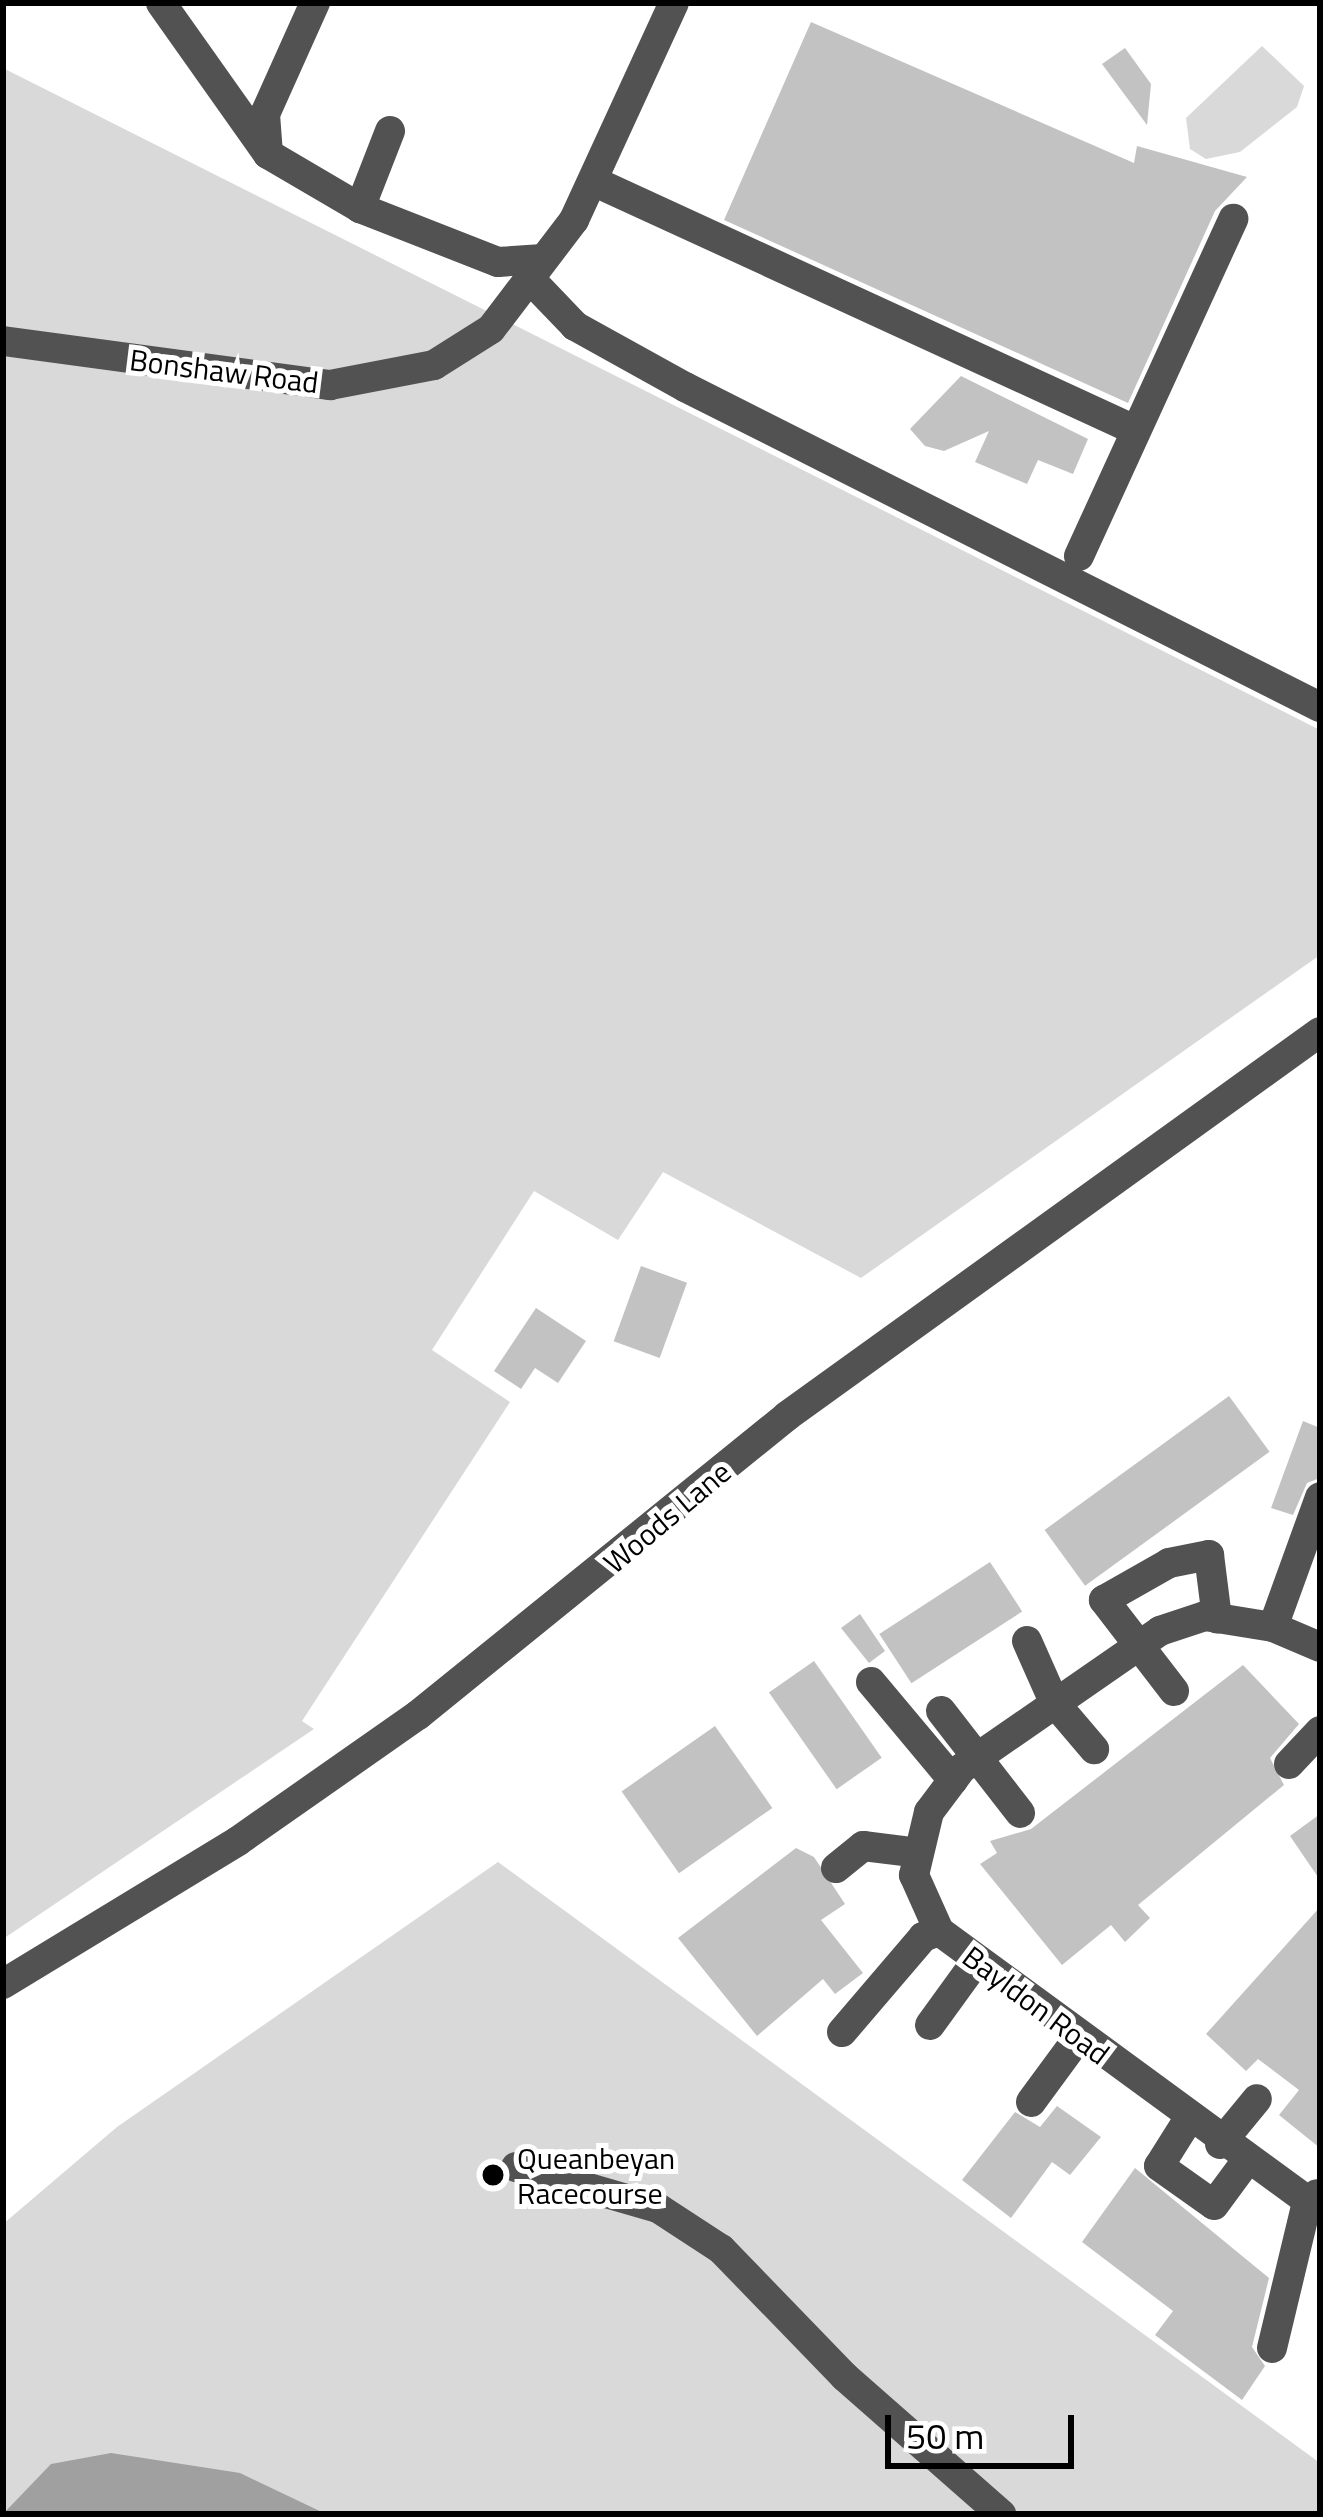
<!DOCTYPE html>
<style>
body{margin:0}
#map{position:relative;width:1323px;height:2517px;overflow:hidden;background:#fff;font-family:"Titillium Web",sans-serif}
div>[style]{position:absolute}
.green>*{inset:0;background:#d9d9d9}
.water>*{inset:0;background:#a0a0a0}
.building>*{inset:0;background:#c2c2c2;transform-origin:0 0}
.minor>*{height:30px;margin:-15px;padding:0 15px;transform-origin:15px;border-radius:15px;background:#525252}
.dots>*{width:33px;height:33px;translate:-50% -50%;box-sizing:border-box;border:6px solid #fff;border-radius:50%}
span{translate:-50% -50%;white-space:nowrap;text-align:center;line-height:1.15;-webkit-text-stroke:10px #fff;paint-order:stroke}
.street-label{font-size:30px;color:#000}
.poi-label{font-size:30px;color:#000}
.left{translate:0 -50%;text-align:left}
.frame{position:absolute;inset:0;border:6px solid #000;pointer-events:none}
.scale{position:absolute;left:885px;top:2415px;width:189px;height:54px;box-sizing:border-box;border:6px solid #000;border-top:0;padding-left:15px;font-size:36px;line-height:42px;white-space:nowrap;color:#000;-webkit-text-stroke:9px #fff;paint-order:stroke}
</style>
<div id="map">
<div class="green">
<i style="clip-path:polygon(1262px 46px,1304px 86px,1297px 107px,1240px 152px,1206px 159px,1190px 149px,1186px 118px)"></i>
<i style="clip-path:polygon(3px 68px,1320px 730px,1320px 955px,861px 1278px,663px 1172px,618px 1240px,534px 1191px,432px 1350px,510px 1402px,302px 1721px,314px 1729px,3px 1939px)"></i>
<i style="clip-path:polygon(498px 1862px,1320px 2463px,1320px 2514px,3px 2514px,3px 2224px,117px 2127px)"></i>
</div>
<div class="water">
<i style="clip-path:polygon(111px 2453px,240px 2473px,326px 2514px,3px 2514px,51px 2464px)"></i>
</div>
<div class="building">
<i style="clip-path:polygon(811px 22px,1134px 163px,1137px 146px,1247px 177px,1215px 211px,1128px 403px,724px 220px)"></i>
<i style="clip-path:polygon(1125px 48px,1151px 84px,1147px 125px,1102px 64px)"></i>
<i style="clip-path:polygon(961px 376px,1088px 439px,1073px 474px,1038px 460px,1027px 484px,975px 462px,989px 431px,944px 451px,925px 446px,910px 429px)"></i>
<i style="left:641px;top:1266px;width:49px;height:80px;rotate:20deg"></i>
<i style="clip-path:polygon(536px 1308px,586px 1341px,558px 1383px,535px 1368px,521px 1389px,494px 1371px)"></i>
<i style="left:1229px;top:1396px;width:69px;height:228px;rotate:54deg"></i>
<i style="clip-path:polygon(1303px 1421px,1320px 1428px,1320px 1478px,1307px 1483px,1293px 1515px,1271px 1508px)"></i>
<i style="left:990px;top:1562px;width:59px;height:132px;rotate:57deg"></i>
<i style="clip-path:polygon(860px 1614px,885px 1651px,869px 1663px,841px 1628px)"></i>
<i style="left:814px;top:1661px;width:118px;height:55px;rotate:55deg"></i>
<i style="clip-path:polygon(1243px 1665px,1299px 1724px,1270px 1758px,1284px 1785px,1138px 1905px,1150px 1918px,1125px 1942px,1111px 1925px,1062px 1965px,980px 1864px,997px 1853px,990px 1841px,1031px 1829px)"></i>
<i style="left:715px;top:1726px;width:100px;height:114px;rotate:55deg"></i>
<i style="clip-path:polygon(1320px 1814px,1320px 1880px,1290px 1836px)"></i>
<i style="clip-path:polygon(796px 1848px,814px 1857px,845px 1904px,821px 1920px,863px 1973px,835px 1994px,823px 1979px,757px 2036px,678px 1938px)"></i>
<i style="clip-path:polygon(1320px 1907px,1320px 2148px,1279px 2115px,1299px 2090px,1258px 2059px,1246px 2071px,1206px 2034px)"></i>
<i style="clip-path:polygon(1057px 2106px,1101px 2137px,1070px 2175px,1052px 2162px,1011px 2218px,962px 2180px,1015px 2112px,1040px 2127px)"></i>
<i style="clip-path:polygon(1135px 2168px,1269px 2278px,1252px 2347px,1265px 2366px,1242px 2400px,1155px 2335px,1173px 2311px,1082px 2242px)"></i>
</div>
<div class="minor">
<i style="left:161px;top:3px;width:185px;rotate:54.7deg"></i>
<i style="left:268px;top:154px;width:107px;rotate:30.4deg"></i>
<i style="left:390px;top:131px;width:83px;rotate:111.3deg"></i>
<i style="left:360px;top:208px;width:148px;rotate:21.4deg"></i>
<i style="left:498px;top:262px;width:45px;rotate:-3.8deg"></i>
<i style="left:268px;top:154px;width:40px;rotate:-94.3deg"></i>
<i style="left:265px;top:114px;width:122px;rotate:-65.8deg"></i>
<i style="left:593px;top:181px;width:596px;rotate:24.67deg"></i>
<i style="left:530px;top:279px;width:65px;rotate:46.2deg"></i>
<i style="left:575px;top:326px;width:126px;rotate:29deg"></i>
<i style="left:685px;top:387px;width:711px;rotate:26.75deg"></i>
<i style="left:3px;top:341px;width:330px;rotate:7.7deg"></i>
<i style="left:330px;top:385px;width:106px;rotate:-10.9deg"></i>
<i style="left:434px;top:365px;width:67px;rotate:-32.3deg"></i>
<i style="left:491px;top:329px;width:137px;rotate:-52.7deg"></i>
<i style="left:574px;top:220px;width:239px;rotate:-65.3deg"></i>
<i style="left:1079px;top:556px;width:371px;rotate:-65.4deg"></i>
<i style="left:1273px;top:1627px;width:138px;rotate:-70.1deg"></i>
<i style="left:1027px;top:1641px;width:67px;rotate:66.1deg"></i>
<i style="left:1054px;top:1702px;width:62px;rotate:49.6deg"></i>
<i style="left:1320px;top:1647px;width:51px;rotate:-156.9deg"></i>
<i style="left:1273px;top:1627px;width:69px;rotate:-170.8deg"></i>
<i style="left:1205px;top:1616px;width:47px;rotate:161.6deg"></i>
<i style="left:1160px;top:1631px;width:241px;rotate:145.3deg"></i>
<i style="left:962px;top:1768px;width:55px;rotate:126.9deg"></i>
<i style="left:929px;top:1812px;width:65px;rotate:103.4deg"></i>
<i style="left:914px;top:1875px;width:61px;rotate:65.9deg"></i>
<i style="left:939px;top:1931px;width:472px;rotate:36.2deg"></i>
<i style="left:871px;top:1682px;width:128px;rotate:50.1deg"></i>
<i style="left:1174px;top:1691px;width:115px;rotate:-127.6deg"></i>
<i style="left:1104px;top:1600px;width:75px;rotate:-29.6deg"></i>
<i style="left:1169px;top:1563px;width:41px;rotate:-11.3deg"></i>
<i style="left:1209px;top:1555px;width:64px;rotate:82.8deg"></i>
<i style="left:941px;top:1711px;width:129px;rotate:52.2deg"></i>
<i style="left:1289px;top:1764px;width:45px;rotate:-46.8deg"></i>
<i style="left:836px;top:1868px;width:35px;rotate:-39deg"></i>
<i style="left:863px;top:1846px;width:56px;rotate:7.1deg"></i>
<i style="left:3px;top:1984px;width:275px;rotate:-31.3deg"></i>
<i style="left:238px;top:1841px;width:220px;rotate:-35deg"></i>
<i style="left:418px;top:1715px;width:475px;rotate:-39deg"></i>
<i style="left:787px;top:1416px;width:657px;rotate:-35.77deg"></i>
<i style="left:930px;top:2025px;width:80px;rotate:-54.1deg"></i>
<i style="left:842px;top:2032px;width:125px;rotate:-49.5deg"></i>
<i style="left:923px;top:1937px;width:17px;rotate:-21deg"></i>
<i style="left:1031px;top:2102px;width:79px;rotate:-53.7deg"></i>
<i style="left:1188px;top:2120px;width:54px;rotate:122.2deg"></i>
<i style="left:1159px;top:2166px;width:67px;rotate:35.3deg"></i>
<i style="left:1214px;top:2205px;width:52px;rotate:-53.6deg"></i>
<i style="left:1220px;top:2144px;width:58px;rotate:-50.6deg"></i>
<i style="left:516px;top:2167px;width:148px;rotate:16.1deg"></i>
<i style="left:658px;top:2208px;width:75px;rotate:33.1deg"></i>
<i style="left:721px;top:2249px;width:178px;rotate:45.9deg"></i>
<i style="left:845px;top:2377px;width:208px;rotate:41.3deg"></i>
<i style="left:1272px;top:2348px;width:146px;rotate:-76.5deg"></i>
<i style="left:1306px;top:2206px;width:16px;rotate:-47deg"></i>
</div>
<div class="dots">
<i style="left:493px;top:2175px;background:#000"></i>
</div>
<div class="street-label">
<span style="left:224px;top:371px;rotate:7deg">Bonshaw Road</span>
<span style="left:667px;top:1517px;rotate:-40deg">Woods Lane</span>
<span style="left:1036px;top:2005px;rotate:37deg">Bayldon Road</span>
</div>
<div class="poi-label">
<span class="left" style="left:517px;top:2175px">Queanbeyan<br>Racecourse</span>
</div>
<div class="frame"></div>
<div class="scale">50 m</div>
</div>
